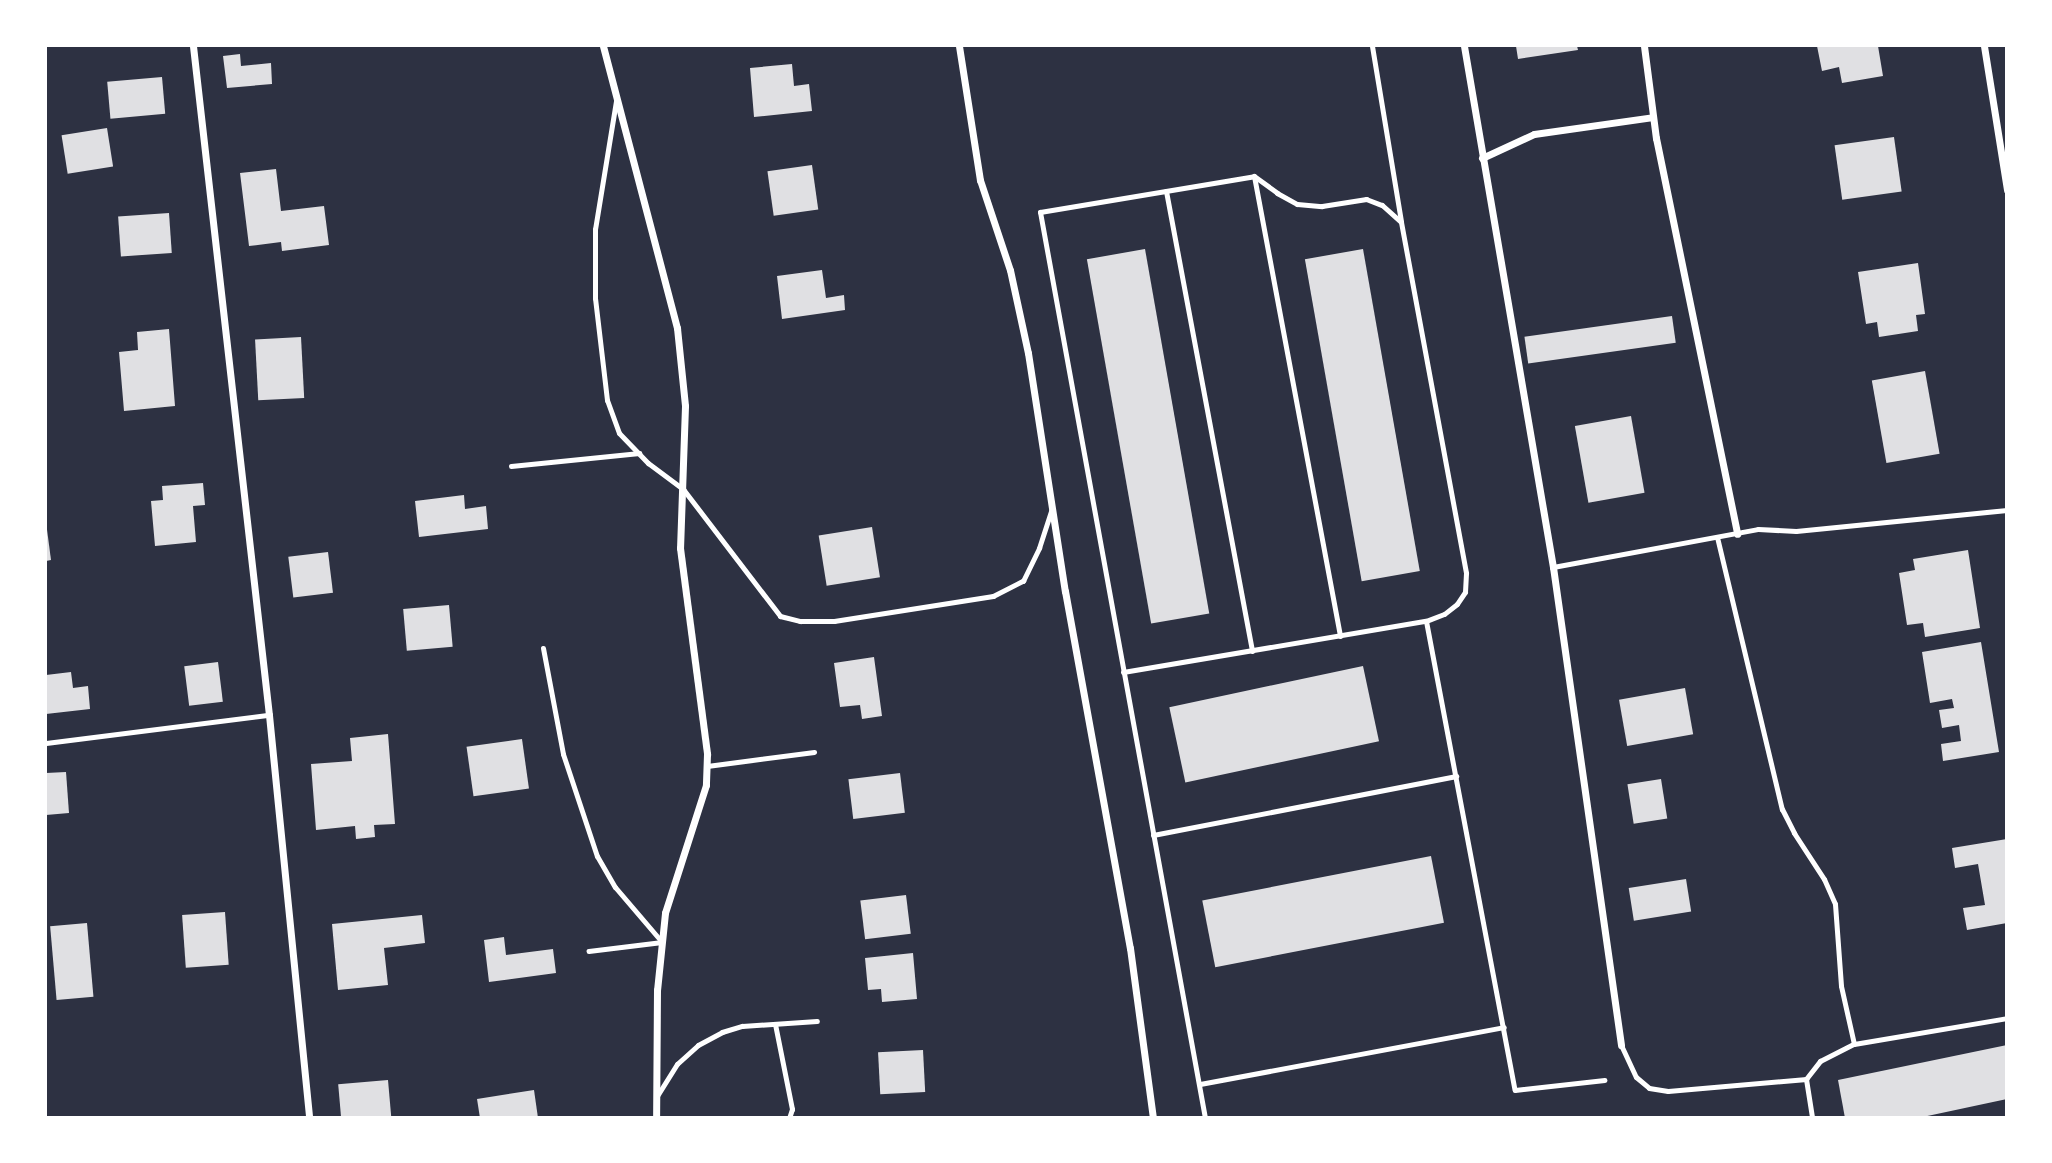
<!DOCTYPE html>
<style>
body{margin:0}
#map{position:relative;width:2052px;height:1163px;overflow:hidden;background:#2d3142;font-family:"PT Sans Narrow",sans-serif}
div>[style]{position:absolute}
.building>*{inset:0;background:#e0e0e3;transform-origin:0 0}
.service>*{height:5px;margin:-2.5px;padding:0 2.5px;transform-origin:2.5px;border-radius:2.5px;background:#fff}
.minor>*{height:7px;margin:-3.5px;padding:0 3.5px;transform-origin:3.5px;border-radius:3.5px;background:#fff}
span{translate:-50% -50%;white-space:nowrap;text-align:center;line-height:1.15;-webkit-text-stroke:5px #fff;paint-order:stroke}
.frame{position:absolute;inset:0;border:47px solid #fff;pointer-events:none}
</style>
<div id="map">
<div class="building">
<i style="clip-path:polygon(1516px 46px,1577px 46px,1578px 50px,1518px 59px)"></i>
<i style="clip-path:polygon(1817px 46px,1878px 46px,1883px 76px,1842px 83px,1839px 67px,1822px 71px)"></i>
<i style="clip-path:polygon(240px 54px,241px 66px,271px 63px,272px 84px,227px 88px,223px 56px)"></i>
<i style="clip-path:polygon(792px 64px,794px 86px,809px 84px,812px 111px,754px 117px,750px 68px)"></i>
<i style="left:162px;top:77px;width:37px;height:55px;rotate:85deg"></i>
<i style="left:107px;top:128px;width:39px;height:46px;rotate:81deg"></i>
<i style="left:1894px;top:137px;width:55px;height:60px;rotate:82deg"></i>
<i style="left:812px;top:165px;width:45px;height:45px;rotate:82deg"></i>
<i style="clip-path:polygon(276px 169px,281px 211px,324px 206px,329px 245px,282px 251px,281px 242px,249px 246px,240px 173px)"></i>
<i style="left:169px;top:213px;width:40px;height:51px;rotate:86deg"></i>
<i style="left:1145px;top:249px;width:370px;height:59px;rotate:80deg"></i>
<i style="left:1363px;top:249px;width:327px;height:59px;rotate:80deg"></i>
<i style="clip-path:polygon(1918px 263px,1925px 314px,1916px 315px,1918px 331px,1879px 337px,1877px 322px,1866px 324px,1858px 272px)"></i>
<i style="clip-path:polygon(822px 270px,826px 298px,844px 295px,845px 310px,782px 319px,777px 276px)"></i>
<i style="left:1672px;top:316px;width:27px;height:149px;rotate:82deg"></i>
<i style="clip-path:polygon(169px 329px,175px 406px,124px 411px,119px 352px,138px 350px,137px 332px)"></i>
<i style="left:301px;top:337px;width:61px;height:46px;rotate:87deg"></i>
<i style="left:1925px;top:371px;width:84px;height:54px;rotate:80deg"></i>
<i style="left:1631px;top:416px;width:78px;height:57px;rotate:80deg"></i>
<i style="clip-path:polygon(203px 483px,205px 505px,193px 506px,196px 542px,155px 546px,151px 501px,163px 500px,162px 486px)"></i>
<i style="clip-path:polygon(464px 495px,465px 509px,486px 506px,488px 529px,419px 537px,415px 501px)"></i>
<i style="clip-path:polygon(46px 522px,51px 560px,46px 561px)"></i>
<i style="left:872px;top:527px;width:51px;height:54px;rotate:81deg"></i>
<i style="clip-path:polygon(1968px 550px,1980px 628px,1925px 637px,1923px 623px,1907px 625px,1899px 573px,1915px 570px,1913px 559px)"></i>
<i style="left:328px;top:552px;width:41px;height:40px;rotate:83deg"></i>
<i style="left:449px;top:605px;width:42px;height:46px;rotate:85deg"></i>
<i style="clip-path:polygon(1981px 642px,1999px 752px,1943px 761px,1941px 744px,1961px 741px,1959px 725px,1942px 728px,1939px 710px,1954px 708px,1952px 699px,1930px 703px,1922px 652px)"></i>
<i style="clip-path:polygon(874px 657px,882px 716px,862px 719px,860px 705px,840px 707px,834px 663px)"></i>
<i style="left:218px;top:662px;width:40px;height:34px;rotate:83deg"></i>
<i style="left:1363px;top:666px;width:77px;height:198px;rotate:78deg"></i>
<i style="clip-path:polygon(71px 672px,73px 688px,88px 686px,90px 709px,46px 714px,46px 675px)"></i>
<i style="left:1685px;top:688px;width:47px;height:67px;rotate:80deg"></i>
<i style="clip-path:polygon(388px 734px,395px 824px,374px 825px,375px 837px,356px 839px,355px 826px,316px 830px,311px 764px,352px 761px,350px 738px)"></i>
<i style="left:522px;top:739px;width:50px;height:56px;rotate:82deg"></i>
<i style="clip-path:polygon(66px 772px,69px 813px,46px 815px,46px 773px)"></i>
<i style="left:900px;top:773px;width:40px;height:52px;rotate:83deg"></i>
<i style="left:1661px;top:779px;width:40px;height:34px;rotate:81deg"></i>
<i style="clip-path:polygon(2007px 839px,2007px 923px,1967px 930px,1963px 908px,1985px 905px,1978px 864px,1955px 868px,1952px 848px)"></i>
<i style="left:1431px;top:856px;width:68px;height:233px;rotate:79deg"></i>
<i style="left:1686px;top:879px;width:33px;height:58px;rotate:81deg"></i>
<i style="left:906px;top:895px;width:39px;height:46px;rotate:83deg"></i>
<i style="left:225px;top:912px;width:53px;height:43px;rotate:86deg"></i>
<i style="clip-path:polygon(422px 915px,425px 943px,384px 948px,388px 985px,338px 990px,332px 924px)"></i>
<i style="left:87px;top:923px;width:74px;height:37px;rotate:85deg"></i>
<i style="clip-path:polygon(504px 937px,506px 955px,553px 949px,556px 973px,489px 982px,484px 940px)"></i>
<i style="clip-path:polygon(913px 953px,917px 999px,882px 1002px,881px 989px,868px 990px,865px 958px)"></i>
<i style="clip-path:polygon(2007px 1045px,2007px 1099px,1918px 1118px,1845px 1118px,1838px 1080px)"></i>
<i style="left:923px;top:1050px;width:42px;height:45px;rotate:87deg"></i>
<i style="left:388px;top:1080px;width:38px;height:50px;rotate:85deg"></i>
<i style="clip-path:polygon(534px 1090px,538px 1118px,480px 1118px,477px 1099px)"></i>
</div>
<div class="service">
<i style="left:1372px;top:46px;width:178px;rotate:80.6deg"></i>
<i style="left:616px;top:101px;width:130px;rotate:99.3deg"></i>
<i style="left:595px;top:229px;width:69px;rotate:90deg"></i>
<i style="left:595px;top:298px;width:103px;rotate:83.3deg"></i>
<i style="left:607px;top:400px;width:35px;rotate:70deg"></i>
<i style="left:619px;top:433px;width:42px;rotate:46deg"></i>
<i style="left:648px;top:463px;width:44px;rotate:36.6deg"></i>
<i style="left:683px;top:489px;width:160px;rotate:52.6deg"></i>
<i style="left:780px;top:616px;width:21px;rotate:14deg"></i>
<i style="left:800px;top:621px;width:34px"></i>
<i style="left:834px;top:621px;width:161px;rotate:-8.9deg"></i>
<i style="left:993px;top:596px;width:34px;rotate:-27deg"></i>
<i style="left:1023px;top:581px;width:37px;rotate:-64deg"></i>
<i style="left:1039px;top:548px;width:40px;rotate:-72deg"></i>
<i style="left:1254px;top:176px;width:468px;rotate:79.4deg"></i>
<i style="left:1166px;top:191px;width:468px;rotate:79.4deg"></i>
<i style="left:511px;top:466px;width:129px;rotate:-5.8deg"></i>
<i style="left:1717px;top:537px;width:280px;rotate:76.6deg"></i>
<i style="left:1782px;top:809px;width:27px;rotate:63deg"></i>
<i style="left:1794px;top:833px;width:55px;rotate:56.9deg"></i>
<i style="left:1824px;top:879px;width:27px;rotate:66deg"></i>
<i style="left:1835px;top:904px;width:82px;rotate:85.8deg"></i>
<i style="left:1841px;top:986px;width:59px;rotate:77.4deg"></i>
<i style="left:1553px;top:567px;width:208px;rotate:-10.5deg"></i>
<i style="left:1758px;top:529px;width:38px;rotate:3deg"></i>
<i style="left:1796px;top:531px;width:212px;rotate:-5.7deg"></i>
<i style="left:543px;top:648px;width:108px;rotate:79.3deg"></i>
<i style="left:563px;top:754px;width:108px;rotate:71.6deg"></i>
<i style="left:597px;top:856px;width:36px;rotate:60deg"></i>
<i style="left:615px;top:887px;width:72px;rotate:49.5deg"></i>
<i style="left:662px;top:942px;width:74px;rotate:173deg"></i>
<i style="left:1123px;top:672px;width:307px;rotate:-9.6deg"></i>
<i style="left:46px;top:743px;width:225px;rotate:-7.2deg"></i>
<i style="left:707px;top:766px;width:108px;rotate:-7.5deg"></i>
<i style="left:1153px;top:835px;width:309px;rotate:-11deg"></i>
<i style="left:775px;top:1024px;width:87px;rotate:78.7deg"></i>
<i style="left:792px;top:1109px;width:9px;rotate:108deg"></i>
<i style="left:1621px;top:1045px;width:35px;rotate:65deg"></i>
<i style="left:1636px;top:1077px;width:17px;rotate:40deg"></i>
<i style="left:1649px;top:1088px;width:19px;rotate:9deg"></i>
<i style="left:1668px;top:1091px;width:139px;rotate:-5deg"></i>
<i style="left:1806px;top:1079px;width:39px;rotate:81deg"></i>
<i style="left:1806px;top:1079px;width:23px;rotate:-52deg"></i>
<i style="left:1820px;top:1061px;width:38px;rotate:-27deg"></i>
<i style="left:1854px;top:1044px;width:155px;rotate:-9.6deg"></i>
<i style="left:1200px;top:1084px;width:309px;rotate:-10.6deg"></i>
<i style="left:657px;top:1096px;width:38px;rotate:-58deg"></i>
<i style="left:677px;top:1064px;width:28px;rotate:-42deg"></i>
<i style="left:698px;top:1045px;width:27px;rotate:-28deg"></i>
<i style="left:722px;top:1032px;width:21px;rotate:-17deg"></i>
<i style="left:742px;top:1026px;width:75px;rotate:-3.8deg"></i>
<i style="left:1205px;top:1118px;width:921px;rotate:-100.32deg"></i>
<i style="left:1040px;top:212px;width:217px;rotate:-9.5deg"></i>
<i style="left:1254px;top:176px;width:29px;rotate:36deg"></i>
<i style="left:1277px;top:193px;width:23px;rotate:29deg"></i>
<i style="left:1297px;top:204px;width:25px;rotate:5deg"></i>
<i style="left:1322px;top:206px;width:45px;rotate:-9deg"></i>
<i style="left:1366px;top:199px;width:17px;rotate:21deg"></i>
<i style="left:1382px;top:205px;width:25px;rotate:42deg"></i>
<i style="left:1401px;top:222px;width:357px;rotate:79.5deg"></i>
<i style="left:1466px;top:573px;width:19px;rotate:93deg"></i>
<i style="left:1465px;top:592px;width:14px;rotate:124deg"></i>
<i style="left:1457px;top:604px;width:16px;rotate:142deg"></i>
<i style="left:1444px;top:614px;width:19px;rotate:159deg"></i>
<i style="left:1426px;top:621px;width:477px;rotate:79.3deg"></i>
<i style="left:1515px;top:1090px;width:90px;rotate:-6.4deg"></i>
</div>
<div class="minor">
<i style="left:193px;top:46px;width:673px;rotate:83.52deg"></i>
<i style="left:269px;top:715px;width:405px;rotate:84.3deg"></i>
<i style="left:603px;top:46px;width:292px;rotate:75.3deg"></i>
<i style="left:677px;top:328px;width:78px;rotate:84.1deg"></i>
<i style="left:685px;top:406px;width:142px;rotate:92deg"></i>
<i style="left:680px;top:548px;width:208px;rotate:82.5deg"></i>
<i style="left:707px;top:754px;width:31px;rotate:92deg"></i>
<i style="left:706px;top:785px;width:134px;rotate:107.8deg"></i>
<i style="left:665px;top:913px;width:77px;rotate:95.9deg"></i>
<i style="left:657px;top:990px;width:128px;rotate:90.4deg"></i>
<i style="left:959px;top:46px;width:136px;rotate:81.1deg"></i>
<i style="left:980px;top:180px;width:95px;rotate:71.6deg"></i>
<i style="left:1010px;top:270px;width:85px;rotate:77.8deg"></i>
<i style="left:1028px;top:353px;width:241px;rotate:81.2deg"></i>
<i style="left:1065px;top:591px;width:363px;rotate:79.7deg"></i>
<i style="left:1130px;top:948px;width:172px;rotate:82.3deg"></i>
<i style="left:1464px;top:46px;width:529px;rotate:80.31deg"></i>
<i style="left:1553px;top:567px;width:483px;rotate:81.9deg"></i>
<i style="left:1644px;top:46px;width:93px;rotate:82.6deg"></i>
<i style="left:1656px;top:138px;width:404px;rotate:78.4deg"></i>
<i style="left:1984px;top:46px;width:146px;rotate:80.9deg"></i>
<i style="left:1482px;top:158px;width:57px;rotate:-24.8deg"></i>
<i style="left:1534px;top:134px;width:120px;rotate:-8.1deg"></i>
</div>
<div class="frame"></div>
</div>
